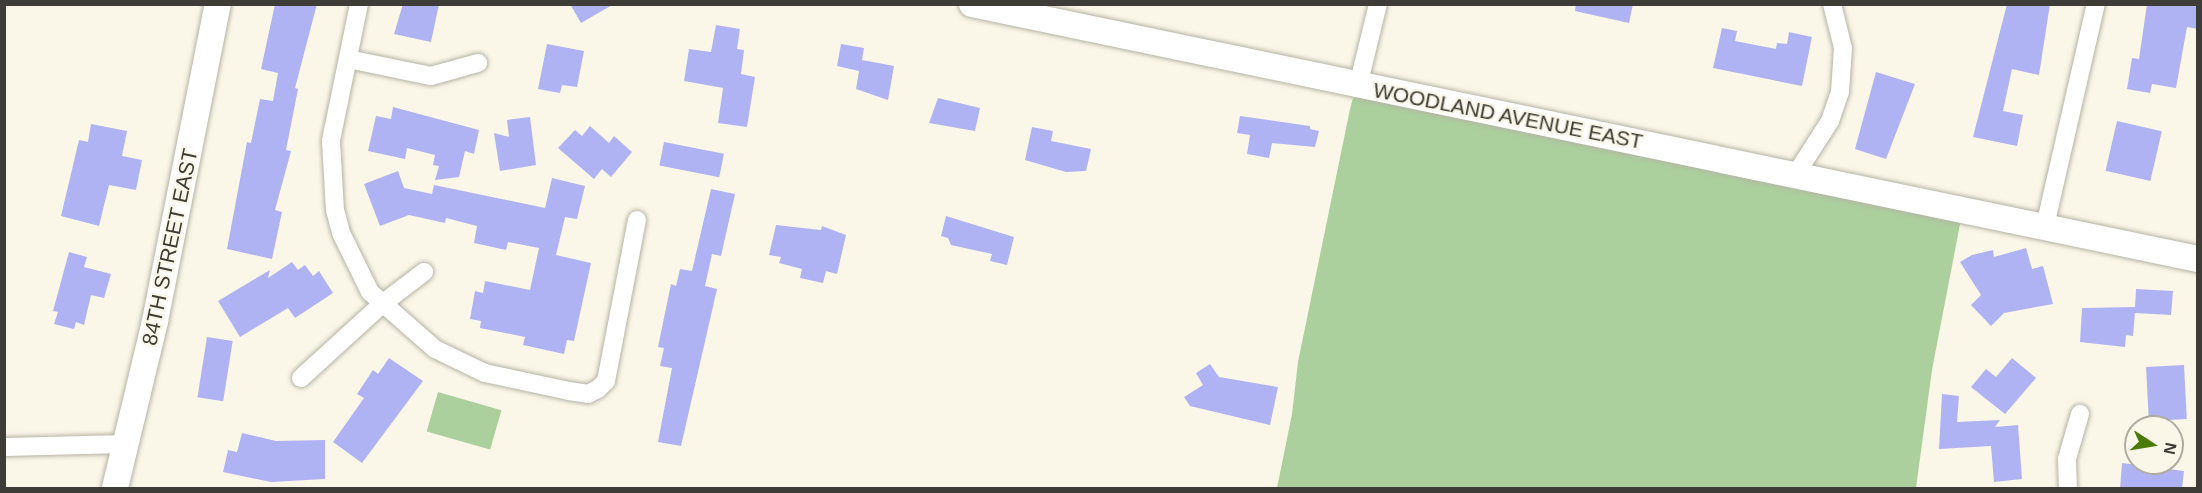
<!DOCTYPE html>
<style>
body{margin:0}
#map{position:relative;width:2202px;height:493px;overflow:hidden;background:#faf7e8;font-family:Arial,sans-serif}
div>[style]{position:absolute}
.green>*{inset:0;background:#abcf9d;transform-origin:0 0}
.building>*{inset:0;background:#b0b3f3;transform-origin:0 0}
.roads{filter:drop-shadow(0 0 2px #b6b3a5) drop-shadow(0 0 2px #b6b3a5)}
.street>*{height:18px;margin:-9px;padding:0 9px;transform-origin:9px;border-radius:9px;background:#fff}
.secondary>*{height:26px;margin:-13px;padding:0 13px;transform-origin:13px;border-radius:13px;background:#fff}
span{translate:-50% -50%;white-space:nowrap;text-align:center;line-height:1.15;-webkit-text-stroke:4.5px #faf7e8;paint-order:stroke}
.street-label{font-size:21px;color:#3d3c36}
.frame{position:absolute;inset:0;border:6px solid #3d3c36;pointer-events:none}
.north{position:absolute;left:2124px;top:415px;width:60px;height:60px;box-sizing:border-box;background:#faf7e8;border:2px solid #aeaca1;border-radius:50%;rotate:102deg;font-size:16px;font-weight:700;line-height:24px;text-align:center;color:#3d3c36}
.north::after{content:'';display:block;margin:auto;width:21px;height:27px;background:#497b06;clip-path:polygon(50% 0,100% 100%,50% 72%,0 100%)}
</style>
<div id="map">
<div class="green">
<i style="clip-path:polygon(1358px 97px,1961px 219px,1932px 370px,1916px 488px,1277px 488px,1292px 414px,1298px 362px,1350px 109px,1353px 98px)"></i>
<i style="left:438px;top:392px;width:66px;height:41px;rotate:16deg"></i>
</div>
<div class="building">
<i style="clip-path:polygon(275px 4px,317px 4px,295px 88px,298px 89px,286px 150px,291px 151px,275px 210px,282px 212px,272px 259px,227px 249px,247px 142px,251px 143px,260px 99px,273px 101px,278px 73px,261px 69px)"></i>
<i style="clip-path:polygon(403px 4px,439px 4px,431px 42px,394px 34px)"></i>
<i style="clip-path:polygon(570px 4px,614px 4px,581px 23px)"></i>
<i style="clip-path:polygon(1576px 4px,1633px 4px,1629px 23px,1575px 11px)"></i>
<i style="clip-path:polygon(2007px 4px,2050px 4px,2039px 75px,2012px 69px,2003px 111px,2023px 115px,2017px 146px,1973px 137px)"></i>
<i style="clip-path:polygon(2147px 4px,2198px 4px,2198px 29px,2187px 27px,2176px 88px,2152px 84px,2150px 93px,2127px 89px,2132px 58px,2139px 59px)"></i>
<i style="clip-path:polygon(716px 25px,740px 29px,737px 49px,744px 50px,741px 74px,755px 77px,747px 127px,718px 123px,723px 88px,684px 81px,689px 49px,711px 52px)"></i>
<i style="clip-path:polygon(1722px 28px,1737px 31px,1735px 41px,1776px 49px,1777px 43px,1787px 44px,1789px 32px,1812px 37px,1802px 86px,1713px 68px)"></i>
<i style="clip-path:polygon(547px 44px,584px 51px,577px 87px,562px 85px,560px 93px,538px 89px)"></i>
<i style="clip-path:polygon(841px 44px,864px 48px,862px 60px,894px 66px,888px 100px,856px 89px,859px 71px,837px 66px)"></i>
<i style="clip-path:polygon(1876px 72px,1915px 84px,1886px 159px,1855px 149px)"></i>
<i style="clip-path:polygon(938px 98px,980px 108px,975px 131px,929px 123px)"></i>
<i style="clip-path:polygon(393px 107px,479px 130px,474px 154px,465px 151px,459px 177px,435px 180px,439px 166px,433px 165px,435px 155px,407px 148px,405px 159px,368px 151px,376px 116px,391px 119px)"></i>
<i style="clip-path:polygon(1240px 116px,1310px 126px,1310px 129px,1319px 131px,1315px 147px,1272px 143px,1269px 158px,1247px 154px,1250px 135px,1237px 133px)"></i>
<i style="clip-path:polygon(530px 117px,536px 165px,500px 171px,494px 133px,509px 137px,507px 120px)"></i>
<i style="left:2117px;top:121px;width:46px;height:51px;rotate:13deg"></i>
<i style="clip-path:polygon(91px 124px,127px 131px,122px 156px,142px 160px,136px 190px,109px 185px,99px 226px,61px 216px,79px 140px,88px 142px)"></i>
<i style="clip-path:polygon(590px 126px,609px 143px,614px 136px,632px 152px,611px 177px,602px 169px,594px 179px,558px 148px,575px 130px,582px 136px)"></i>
<i style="clip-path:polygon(1032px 127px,1053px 131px,1051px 141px,1091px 149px,1086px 171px,1066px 172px,1025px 160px)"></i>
<i style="left:664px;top:142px;width:61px;height:24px;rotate:11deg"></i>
<i style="clip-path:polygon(398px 171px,404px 188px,432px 194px,434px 185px,545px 208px,552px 178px,585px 186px,577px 219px,565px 217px,556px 255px,591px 263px,574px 341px,567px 340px,564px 354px,523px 345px,525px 337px,480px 328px,481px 321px,470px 319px,475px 291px,483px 293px,485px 281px,530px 290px,539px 248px,508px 242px,506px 250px,474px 243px,477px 226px,446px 218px,445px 223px,409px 215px,380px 226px,364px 184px)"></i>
<i style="clip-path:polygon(711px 189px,735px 194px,721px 256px,712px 254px,705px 286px,717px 289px,681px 446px,658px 442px,672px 368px,660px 366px,664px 348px,658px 347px,671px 284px,676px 286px,680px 269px,692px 271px)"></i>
<i style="clip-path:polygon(946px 216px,1014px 237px,1007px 265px,990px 261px,992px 254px,951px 245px,948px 238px,941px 236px)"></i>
<i style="clip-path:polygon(776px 225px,821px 230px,822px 226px,846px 235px,837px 274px,826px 271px,823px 283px,800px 278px,802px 269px,779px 263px,781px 257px,769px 255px)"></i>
<i style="clip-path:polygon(2026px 248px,2032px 269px,2043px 266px,2053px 304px,2004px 313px,1991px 326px,1971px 305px,1981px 295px,1960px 262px,1972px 255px,1993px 250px,1994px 257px)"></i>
<i style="clip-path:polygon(69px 252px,87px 257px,84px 267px,111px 274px,104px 298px,91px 295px,84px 325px,76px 322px,74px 329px,54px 324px,58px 312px,53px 311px)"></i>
<i style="clip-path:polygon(292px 262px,298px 270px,305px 265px,313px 276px,319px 271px,333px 293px,295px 318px,288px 308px,240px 337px,218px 301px,270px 270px,268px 278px)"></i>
<i style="clip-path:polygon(2136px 289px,2173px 291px,2171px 315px,2135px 313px,2133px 336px,2126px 335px,2125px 347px,2080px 342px,2082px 308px,2135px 307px)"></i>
<i style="left:207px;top:337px;width:26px;height:61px;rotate:9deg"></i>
<i style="clip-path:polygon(389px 358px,423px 381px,362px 463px,333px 442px,364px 398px,357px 394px,373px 370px,378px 374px)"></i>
<i style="clip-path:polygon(2012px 358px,2036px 378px,2005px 414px,1971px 387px,1986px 369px,1996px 377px)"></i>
<i style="clip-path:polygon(1210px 364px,1219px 377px,1278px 387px,1270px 425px,1190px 406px,1184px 397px,1203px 385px,1196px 373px)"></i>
<i style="left:2184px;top:365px;width:54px;height:38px;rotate:87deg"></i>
<i style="clip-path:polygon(1942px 394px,1959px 396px,1957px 422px,2000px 420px,1995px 427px,2018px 425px,2022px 479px,1994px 482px,1991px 446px,1939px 449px)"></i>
<i style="clip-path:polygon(242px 433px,276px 441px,325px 440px,325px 479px,271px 482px,223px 472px,228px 450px,237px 452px)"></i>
<i style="clip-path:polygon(2122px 463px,2184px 471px,2182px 489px,2120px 489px)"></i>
</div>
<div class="roads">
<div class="street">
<i style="left:359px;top:4px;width:140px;rotate:101.6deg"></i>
<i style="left:331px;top:141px;width:69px;rotate:86.7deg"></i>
<i style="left:335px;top:210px;width:24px;rotate:75deg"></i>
<i style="left:341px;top:233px;width:66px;rotate:63.8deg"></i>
<i style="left:370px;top:292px;width:86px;rotate:41.2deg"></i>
<i style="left:435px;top:349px;width:55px;rotate:25.6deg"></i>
<i style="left:485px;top:373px;width:86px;rotate:12.1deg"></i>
<i style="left:569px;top:391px;width:19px;rotate:9deg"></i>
<i style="left:588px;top:394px;width:11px;rotate:-27deg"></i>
<i style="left:598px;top:389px;width:11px;rotate:-45deg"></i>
<i style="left:606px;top:381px;width:164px;rotate:-79.1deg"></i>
<i style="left:348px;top:59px;width:85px;rotate:11.6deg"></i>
<i style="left:431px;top:76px;width:49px;rotate:-15.5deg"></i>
<i style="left:1358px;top:86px;width:84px;rotate:-76.3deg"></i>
<i style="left:1796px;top:174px;width:63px;rotate:-57.3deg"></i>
<i style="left:1830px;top:121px;width:31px;rotate:-71deg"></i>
<i style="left:1840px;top:92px;width:44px;rotate:-86.1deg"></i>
<i style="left:1843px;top:48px;width:45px;rotate:-104deg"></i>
<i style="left:2045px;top:226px;width:228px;rotate:-77.1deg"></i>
<i style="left:301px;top:378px;width:110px;rotate:-42.4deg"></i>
<i style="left:382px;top:304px;width:53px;rotate:-37.3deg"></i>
<i style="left:4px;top:447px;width:122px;rotate:-1.4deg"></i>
<i style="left:2068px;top:488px;width:29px;rotate:-92deg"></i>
<i style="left:2067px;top:459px;width:47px;rotate:-73.9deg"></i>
</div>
<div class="secondary">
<i style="left:972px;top:4px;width:1252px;rotate:11.75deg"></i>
<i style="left:115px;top:488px;width:172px;rotate:-76.5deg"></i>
<i style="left:155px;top:321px;width:323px;rotate:-78.8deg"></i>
</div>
</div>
<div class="street-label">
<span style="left:1508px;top:116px;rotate:11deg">WOODLAND AVENUE EAST</span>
<span style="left:170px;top:247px;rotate:-78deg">84TH STREET EAST</span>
</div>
<div class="frame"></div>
<div class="north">N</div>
</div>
